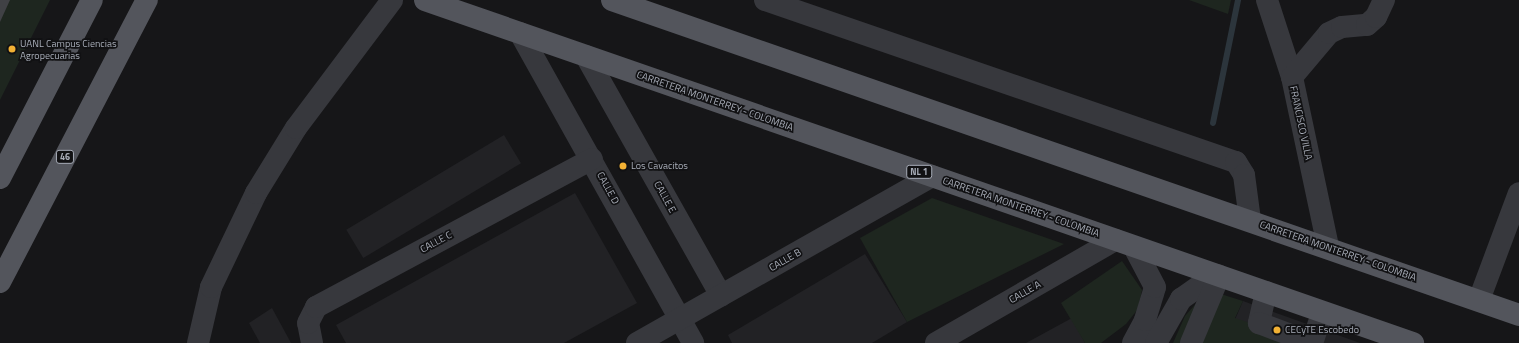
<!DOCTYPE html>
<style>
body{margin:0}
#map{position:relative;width:1519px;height:343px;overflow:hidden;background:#161618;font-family:"Titillium Web",sans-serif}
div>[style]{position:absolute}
.built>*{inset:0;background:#222225;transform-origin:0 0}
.green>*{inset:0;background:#1e261f}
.stream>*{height:6px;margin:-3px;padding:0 3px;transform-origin:3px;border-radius:3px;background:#2c353c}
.building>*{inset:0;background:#404145}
.minor>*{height:22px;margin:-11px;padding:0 11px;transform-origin:11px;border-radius:11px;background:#37383d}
.major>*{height:22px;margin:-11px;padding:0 11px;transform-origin:11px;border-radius:11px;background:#53555c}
.dots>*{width:11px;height:11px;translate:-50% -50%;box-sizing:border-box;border:2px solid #111113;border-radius:50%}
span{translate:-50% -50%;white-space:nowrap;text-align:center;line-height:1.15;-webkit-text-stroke:3.5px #111113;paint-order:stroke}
.shield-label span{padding:1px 3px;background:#111113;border:1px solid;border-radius:3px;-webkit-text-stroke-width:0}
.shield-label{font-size:9px;color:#a8adb8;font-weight:700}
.poi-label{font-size:10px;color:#a8adb8}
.left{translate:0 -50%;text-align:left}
.street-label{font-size:10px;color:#a8adb8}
</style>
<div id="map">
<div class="built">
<i style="left:504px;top:135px;width:33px;height:184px;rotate:59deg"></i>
<i style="clip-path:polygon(575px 193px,637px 303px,564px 343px,346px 343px,336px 325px)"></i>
<i style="clip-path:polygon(865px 254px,907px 322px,872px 343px,732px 343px,728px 335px)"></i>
<i style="clip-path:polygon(1243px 301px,1360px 343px,1225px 343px)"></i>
<i style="clip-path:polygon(272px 308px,291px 343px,260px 343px,249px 323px)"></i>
<i style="clip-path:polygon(1072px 318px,1085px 343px,1026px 343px)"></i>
</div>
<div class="green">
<i style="clip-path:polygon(0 0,50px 0,0 100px)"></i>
<i style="clip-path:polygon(1189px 0,1231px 0,1228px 14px)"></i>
<i style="clip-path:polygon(932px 198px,1064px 244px,907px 322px,860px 238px)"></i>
<i style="clip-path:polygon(1122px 261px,1142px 290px,1138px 309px,1126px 324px,1101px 343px,1085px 343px,1061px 303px)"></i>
<i style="clip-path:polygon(1208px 290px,1243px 301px,1235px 318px,1310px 343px,1173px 343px,1185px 316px)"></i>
</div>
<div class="stream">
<i style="left:1213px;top:123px;width:126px;rotate:-78.5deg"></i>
</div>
<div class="building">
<i style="clip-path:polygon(0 0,10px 0,0 22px)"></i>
</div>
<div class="minor">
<i style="left:765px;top:0;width:498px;rotate:19deg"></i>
<i style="left:1236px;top:162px;width:15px;rotate:58deg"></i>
<i style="left:1244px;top:175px;width:45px;rotate:82.4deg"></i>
<i style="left:1267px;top:0;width:81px;rotate:72deg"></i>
<i style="left:1292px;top:77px;width:174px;rotate:78deg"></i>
<i style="left:520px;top:33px;width:355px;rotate:60.8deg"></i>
<i style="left:586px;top:56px;width:275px;rotate:60.6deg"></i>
<i style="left:1292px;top:77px;width:57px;rotate:-49.9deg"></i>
<i style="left:1329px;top:33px;width:14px;rotate:-25deg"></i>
<i style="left:1342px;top:27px;width:25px;rotate:-5deg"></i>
<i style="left:1367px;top:25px;width:12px;rotate:-42deg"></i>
<i style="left:1376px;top:17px;width:19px;rotate:-65deg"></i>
<i style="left:1266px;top:292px;width:32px;rotate:103deg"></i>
<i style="left:1259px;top:323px;width:57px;rotate:20.7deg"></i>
<i style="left:1479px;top:300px;width:114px;rotate:-69.5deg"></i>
<i style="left:198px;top:343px;width:57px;rotate:-76.9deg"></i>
<i style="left:211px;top:287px;width:104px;rotate:-64.4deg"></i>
<i style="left:256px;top:193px;width:76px;rotate:-58.4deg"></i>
<i style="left:296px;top:128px;width:160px;rotate:-53.1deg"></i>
<i style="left:312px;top:343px;width:20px;rotate:-101deg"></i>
<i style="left:308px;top:323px;width:18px;rotate:-63deg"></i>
<i style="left:316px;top:307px;width:313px;rotate:-28.2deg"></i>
<i style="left:637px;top:343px;width:339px;rotate:-29.5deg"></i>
<i style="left:936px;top:343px;width:207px;rotate:-29.9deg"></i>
<i style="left:1133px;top:343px;width:26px;rotate:-62deg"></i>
<i style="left:1145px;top:320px;width:34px;rotate:-73deg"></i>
<i style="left:1155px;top:287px;width:45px;rotate:-117.7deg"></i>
<i style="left:1156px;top:343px;width:51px;rotate:-60.4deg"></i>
<i style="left:1181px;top:299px;width:42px;rotate:-35.2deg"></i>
<i style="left:1191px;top:343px;width:73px;rotate:-67.3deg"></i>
<i style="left:1312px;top:343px;width:31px;rotate:-71deg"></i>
</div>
<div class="major">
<i style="left:425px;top:0;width:1046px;rotate:19.15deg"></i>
<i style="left:612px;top:0;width:960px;rotate:19.15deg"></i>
<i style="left:0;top:178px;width:200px;rotate:-62.7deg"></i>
<i style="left:0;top:282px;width:318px;rotate:-62.5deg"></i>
</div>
<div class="dots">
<i style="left:12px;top:49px;background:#f2b134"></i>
<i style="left:623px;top:166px;background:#f2b134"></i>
<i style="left:1277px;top:330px;background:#f2b134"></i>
</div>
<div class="shield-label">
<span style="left:65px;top:157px">46</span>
<span style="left:919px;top:172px">NL 1</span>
</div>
<div class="poi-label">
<span class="left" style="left:20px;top:49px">UANL Campus Ciencias<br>Agropecuarias</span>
<span class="left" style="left:631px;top:166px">Los Cavacitos</span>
<span class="left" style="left:1285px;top:330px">CECyTE Escobedo</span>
</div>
<div class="street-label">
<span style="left:715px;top:101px;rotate:19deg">CARRETERA MONTERREY - COLOMBIA</span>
<span style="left:1301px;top:123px;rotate:78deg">FRANCISCO VILLA</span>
<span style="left:608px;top:188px;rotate:61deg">CALLE D</span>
<span style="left:665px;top:197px;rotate:61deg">CALLE E</span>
<span style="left:1021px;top:207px;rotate:19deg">CARRETERA MONTERREY - COLOMBIA</span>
<span style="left:436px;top:242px;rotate:-28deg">CALLE C</span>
<span style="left:1338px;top:251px;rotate:19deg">CARRETERA MONTERREY - COLOMBIA</span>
<span style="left:785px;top:260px;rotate:-30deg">CALLE B</span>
<span style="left:1025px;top:292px;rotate:-30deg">CALLE A</span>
</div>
</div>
